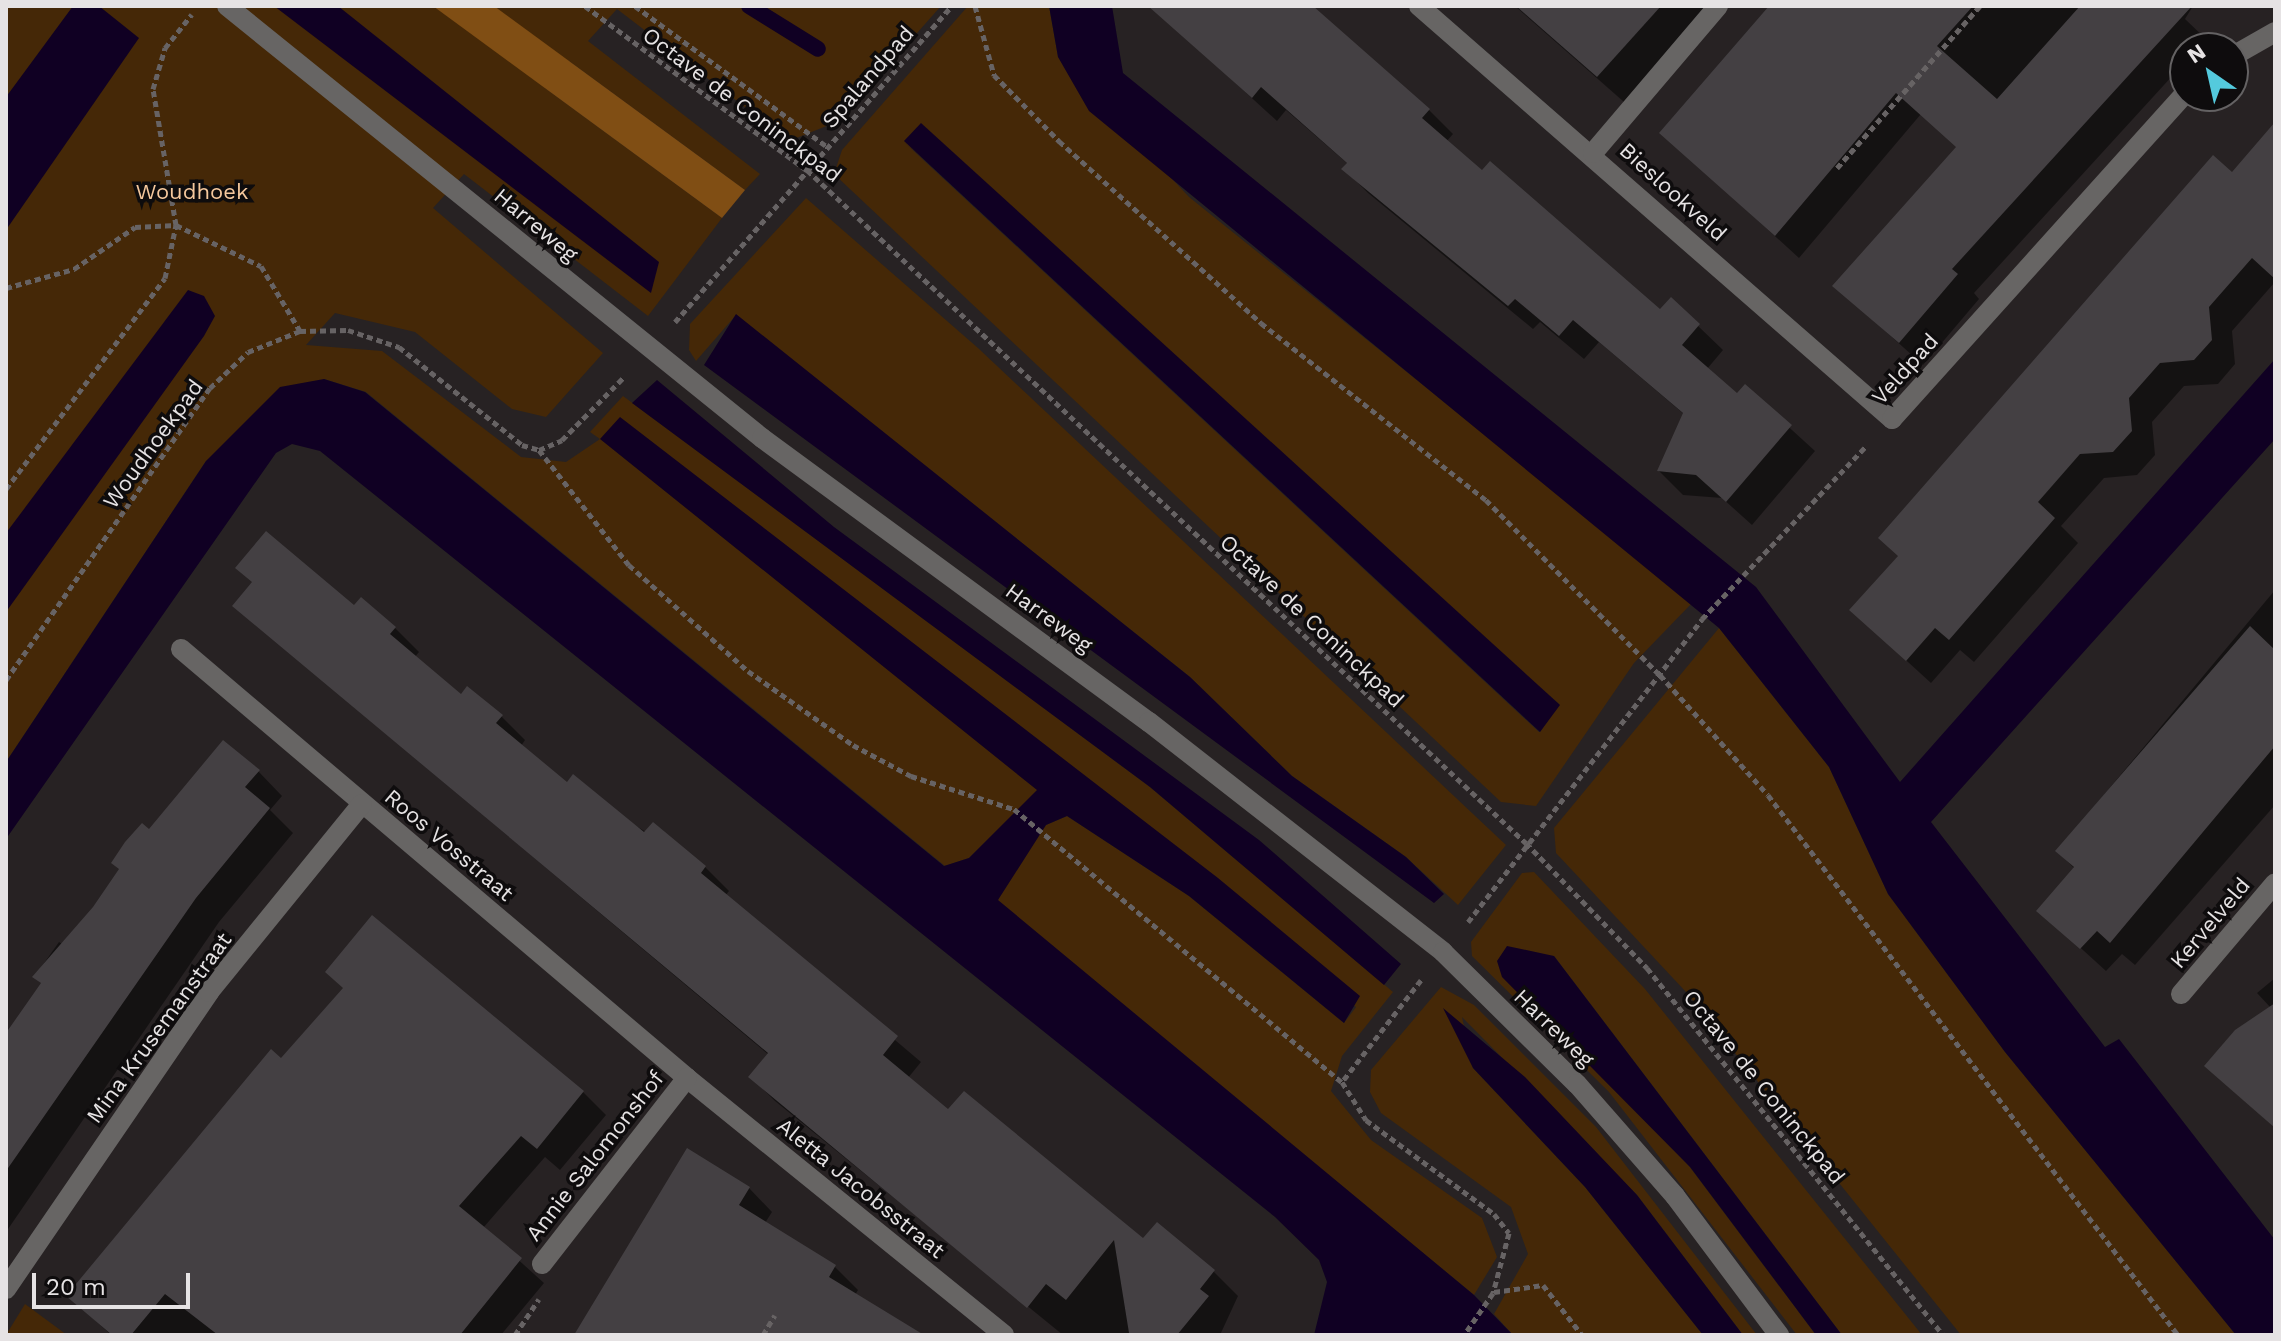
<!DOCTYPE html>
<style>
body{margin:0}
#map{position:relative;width:2281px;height:1341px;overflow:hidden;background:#272223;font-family:"Work Sans",sans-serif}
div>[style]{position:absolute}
.green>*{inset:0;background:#452807}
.forest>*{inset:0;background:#804e14}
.water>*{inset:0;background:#100023}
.shadow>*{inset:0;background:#0007}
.stream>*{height:16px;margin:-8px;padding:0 8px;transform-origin:8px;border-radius:8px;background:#100023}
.building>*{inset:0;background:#444043}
.path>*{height:5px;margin-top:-2.5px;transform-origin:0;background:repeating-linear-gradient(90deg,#676364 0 6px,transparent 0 10px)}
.minor>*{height:20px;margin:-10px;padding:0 10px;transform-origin:10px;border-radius:10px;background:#676564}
span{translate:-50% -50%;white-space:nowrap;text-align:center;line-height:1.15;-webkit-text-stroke:7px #0e0c0d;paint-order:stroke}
.street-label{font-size:22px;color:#e6e3e4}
.park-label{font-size:22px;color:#f5c89d}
.frame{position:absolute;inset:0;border:8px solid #e6e3e4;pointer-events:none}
.north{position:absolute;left:2169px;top:32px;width:80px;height:80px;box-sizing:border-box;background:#0e0c0d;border:2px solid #646263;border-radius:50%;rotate:326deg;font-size:22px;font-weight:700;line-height:32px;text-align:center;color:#e6e3e4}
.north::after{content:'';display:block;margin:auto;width:28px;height:36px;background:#54cadd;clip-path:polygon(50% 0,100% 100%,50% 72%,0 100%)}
.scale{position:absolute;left:32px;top:1273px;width:158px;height:36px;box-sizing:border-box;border:4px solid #e6e3e4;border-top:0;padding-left:10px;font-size:24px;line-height:28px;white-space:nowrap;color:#e6e3e4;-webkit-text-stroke:6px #0e0c0d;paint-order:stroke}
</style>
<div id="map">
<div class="green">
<i style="clip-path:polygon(6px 6px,941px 6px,839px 121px,789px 141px,617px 9px,588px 41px,760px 174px,745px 190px,569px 61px,545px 88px,722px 218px,648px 316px,464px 174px,433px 208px,603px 353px,546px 417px,512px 409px,415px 332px,335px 313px,306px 345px,382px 351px,521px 457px,566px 462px,600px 439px,590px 432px,623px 396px,1150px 787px,1393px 992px,1342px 1056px,1331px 1091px,1371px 1140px,1482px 1218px,1497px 1257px,1474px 1295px,1009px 913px,998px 901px,1000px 888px,1046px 825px,1067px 816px,1189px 896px,1344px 1023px,1356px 1007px,601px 439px,1038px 790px,969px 858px,945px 866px,366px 392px,324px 379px,206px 461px,6px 762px)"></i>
<i style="clip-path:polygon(evenodd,968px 6px,1049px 6px,1058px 57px,1189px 197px,1693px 602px,1634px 663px,1536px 806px,1501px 802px,834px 174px,842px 150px,968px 6px,904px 142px,1559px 704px,1540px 732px,1539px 732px,904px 142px)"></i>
<i style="clip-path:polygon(806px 198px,978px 348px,1506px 845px,1458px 905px,1406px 857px,1292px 776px,1190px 677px,736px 315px,696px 361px,689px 350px,690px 324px)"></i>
<i style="clip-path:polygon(1719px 628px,1829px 767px,1888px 894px,2005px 1052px,2236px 1335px,1961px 1335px,1686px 992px,1556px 853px,1554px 828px)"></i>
<i style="clip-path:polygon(1534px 872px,1645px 989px,1922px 1335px,1842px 1335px,1554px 956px,1523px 955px,1625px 1098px,1690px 1167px,1816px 1335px,1797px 1335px,1609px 1092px,1472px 956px,1471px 942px,1522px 873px)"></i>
<i style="clip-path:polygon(1441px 987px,1474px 1005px,1596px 1127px,1757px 1335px,1743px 1335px,1637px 1195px,1462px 1017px,1473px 1068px,1585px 1187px,1703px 1335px,1513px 1335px,1494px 1314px,1528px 1254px,1511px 1207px,1381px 1113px,1370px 1092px,1371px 1070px)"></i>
<i style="clip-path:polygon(25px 1304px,67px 1335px,6px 1335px)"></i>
</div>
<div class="forest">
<i style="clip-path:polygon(433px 6px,494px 6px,745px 190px,722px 218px)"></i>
</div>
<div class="water">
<i style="clip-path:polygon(73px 6px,99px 6px,139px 38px,6px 230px,6px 97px)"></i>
<i style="clip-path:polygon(274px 6px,338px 6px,659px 262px,651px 293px)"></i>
<i style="clip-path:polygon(1049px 6px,1112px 6px,1123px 73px,1756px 587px,1900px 782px,2275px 359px,2275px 439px,1931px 822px,2105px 1047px,2119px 1039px,2275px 1240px,2275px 1335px,2236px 1335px,2005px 1052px,1888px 894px,1829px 767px,1719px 628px,1089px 111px,1058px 57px)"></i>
<i style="clip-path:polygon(921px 123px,1560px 705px,1540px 732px,904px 141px)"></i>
<i style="clip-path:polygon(188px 290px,204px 296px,215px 316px,204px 336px,6px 612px,6px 533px)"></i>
<i style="clip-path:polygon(736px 314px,1190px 677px,1292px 776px,1406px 857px,1444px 894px,1434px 903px,704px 365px)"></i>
<i style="clip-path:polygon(324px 379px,365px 392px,944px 866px,969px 858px,1037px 790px,600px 439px,620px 417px,1218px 878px,1360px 996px,1344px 1023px,1189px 896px,1067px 816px,1046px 825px,998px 900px,1474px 1295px,1513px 1335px,1314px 1335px,1327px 1282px,1319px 1260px,1275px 1217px,320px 451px,292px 444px,276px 453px,6px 839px,6px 762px,206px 461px,280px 387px)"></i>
<i style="clip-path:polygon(657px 380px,834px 527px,1259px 840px,1401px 964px,1384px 985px,1150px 787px,632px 403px)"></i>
<i style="clip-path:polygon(1507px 946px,1554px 956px,1842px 1335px,1816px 1335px,1690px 1167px,1502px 977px,1497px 961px)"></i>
<i style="clip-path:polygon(1443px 1008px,1525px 1077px,1637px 1195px,1743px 1335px,1703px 1335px,1585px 1187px,1473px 1068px)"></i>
</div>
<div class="shadow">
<i style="clip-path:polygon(1165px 6px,1310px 6px,1429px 110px,1453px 134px,1446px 142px,1660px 312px,1671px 300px,1723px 350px,1707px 369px,1737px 396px,1745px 387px,1815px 451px,1752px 525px,1722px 498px,1683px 495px,1659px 471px,1685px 415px,1599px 342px,1584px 359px,1540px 322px,1533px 329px,1368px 193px,1344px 169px,1348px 164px,1286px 110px,1277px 121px,1160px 14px)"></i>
<i style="clip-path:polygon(1515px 6px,1708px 6px,1624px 102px)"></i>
<i style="clip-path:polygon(1773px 6px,2193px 6px,2185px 19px,2206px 39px,2185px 48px,2185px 62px,1974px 293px,1979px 299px,1923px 365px,1835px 286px,1958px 148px,1921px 114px,1799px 258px,1662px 133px)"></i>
<i style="clip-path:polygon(2275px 169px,2275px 282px,2232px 331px,2235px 364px,2218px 384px,2184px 386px,2152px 422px,2155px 455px,2137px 475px,2104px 478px,2061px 526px,2078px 543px,1974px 662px,1960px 650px,1931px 683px,1851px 610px,2233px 175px)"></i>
<i style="clip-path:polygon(2275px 590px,2275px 805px,2135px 965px,2122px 954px,2106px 971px,2039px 910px,2075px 869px,2057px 851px)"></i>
<i style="clip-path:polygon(234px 606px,354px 608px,395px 628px,419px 652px,414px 658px,461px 697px,501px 716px,525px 740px,521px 746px,567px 785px,705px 867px,729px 891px,725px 896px,921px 1062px,908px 1078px,948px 1112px,1143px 1241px,1157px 1225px,1214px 1272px,1238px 1296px,1220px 1335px,1063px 1335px,775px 1101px,751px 1077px,769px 1055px)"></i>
<i style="clip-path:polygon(258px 771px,282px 796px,270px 810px,293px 833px,219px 922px,6px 1232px,6px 1036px,42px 984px,35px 976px,59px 942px,67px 947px,149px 832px)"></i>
<i style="clip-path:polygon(2275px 978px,2275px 1128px,2207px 1066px,2271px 1008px,2257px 993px)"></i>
<i style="clip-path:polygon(281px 1061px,583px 1092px,606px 1115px,560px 1170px,545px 1157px,483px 1228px,544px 1283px,501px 1335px,111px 1335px,69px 1296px)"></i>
<i style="clip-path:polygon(749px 1188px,772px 1212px,765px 1223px,835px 1267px,858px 1290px,855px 1295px,920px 1335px,576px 1335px)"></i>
</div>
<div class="stream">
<i style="left:749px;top:6px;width:81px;rotate:31.9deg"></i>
</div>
<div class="building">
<i style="clip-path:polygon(1148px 6px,1313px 6px,1430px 109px,1422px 118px,1482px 170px,1490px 161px,1660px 309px,1671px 297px,1700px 324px,1682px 345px,1737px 393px,1745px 384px,1792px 425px,1726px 502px,1696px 475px,1657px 471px,1683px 413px,1573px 320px,1559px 336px,1515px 299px,1508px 306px,1341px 169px,1347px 163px,1261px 87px,1252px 98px)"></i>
<i style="clip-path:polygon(1516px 6px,1661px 6px,1597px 77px)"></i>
<i style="clip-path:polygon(1769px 6px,1973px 6px,1937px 46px,1997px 99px,2080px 6px,2192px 6px,1952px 269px,1958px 274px,1899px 343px,1832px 286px,1956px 147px,1896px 93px,1775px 236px,1659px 133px)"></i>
<i style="clip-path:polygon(2275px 122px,2275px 279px,2252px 258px,2209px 307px,2212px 340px,2194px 360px,2160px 363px,2129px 398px,2132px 431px,2113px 452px,2080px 454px,2038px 502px,2055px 518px,1949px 640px,1935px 628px,1906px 661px,1849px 610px,1898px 556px,1878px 538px,2213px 155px,2232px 172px)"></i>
<i style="clip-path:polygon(266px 531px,354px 605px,361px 597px,396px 627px,390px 634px,461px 694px,467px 686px,503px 715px,496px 723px,567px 782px,573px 774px,644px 832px,653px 822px,706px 866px,701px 873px,898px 1036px,883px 1055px,948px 1109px,964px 1091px,1143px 1238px,1157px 1222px,1215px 1270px,1200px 1289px,1209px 1296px,1177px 1335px,1129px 1333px,1114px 1240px,1066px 1300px,1046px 1284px,1027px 1308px,748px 1077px,768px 1053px,232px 606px,252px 582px,235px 568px)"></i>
<i style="clip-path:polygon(2250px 626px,2275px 650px,2275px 746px,2110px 943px,2097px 931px,2080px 949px,2036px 911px,2074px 867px,2055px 851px)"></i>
<i style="clip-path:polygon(223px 740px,260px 770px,245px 787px,270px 808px,196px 898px,6px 1171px,6px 1033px,41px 983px,32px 977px,93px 907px,119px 869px,111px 863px,125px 842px,142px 823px,149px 829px)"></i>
<i style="clip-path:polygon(372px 915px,584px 1091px,537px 1149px,521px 1136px,459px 1206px,522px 1258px,460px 1335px,218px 1335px,165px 1294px,131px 1335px,112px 1335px,66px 1296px,271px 1049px,281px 1058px,343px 988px,325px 972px)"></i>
<i style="clip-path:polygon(2275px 1003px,2275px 1128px,2204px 1066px,2235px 1030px)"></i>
<i style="clip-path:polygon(687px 1148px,750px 1187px,739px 1205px,836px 1265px,829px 1277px,924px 1335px,574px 1335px)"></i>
</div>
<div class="path">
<i style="left:585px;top:6px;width:276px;rotate:36.5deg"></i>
<i style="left:807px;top:170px;width:985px;rotate:43.11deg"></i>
<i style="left:1526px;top:843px;width:174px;rotate:45.9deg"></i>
<i style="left:1647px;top:968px;width:471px;rotate:51.1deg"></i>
<i style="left:635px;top:6px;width:239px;rotate:36.2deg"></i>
<i style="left:975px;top:6px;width:72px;rotate:74.6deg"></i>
<i style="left:994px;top:75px;width:93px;rotate:45.4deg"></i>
<i style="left:1059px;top:141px;width:272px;rotate:42deg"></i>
<i style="left:1261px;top:323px;width:286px;rotate:38.2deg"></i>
<i style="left:1486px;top:500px;width:247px;rotate:45.2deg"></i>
<i style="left:1660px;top:675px;width:161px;rotate:48deg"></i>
<i style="left:1768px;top:795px;width:678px;rotate:52.79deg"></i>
<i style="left:1837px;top:168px;width:216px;rotate:-48.6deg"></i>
<i style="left:6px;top:288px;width:71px;rotate:-15.6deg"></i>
<i style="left:74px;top:269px;width:74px;rotate:-34.5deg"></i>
<i style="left:135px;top:227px;width:41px;rotate:-2.8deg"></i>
<i style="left:176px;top:225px;width:94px;rotate:25.8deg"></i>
<i style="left:261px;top:266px;width:76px;rotate:59deg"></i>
<i style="left:675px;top:322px;width:420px;rotate:-48.8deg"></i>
<i style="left:539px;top:450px;width:146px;rotate:52deg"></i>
<i style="left:629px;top:565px;width:159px;rotate:41.7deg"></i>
<i style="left:748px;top:671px;width:128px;rotate:35.2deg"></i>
<i style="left:853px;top:745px;width:66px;rotate:28.1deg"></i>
<i style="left:911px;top:776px;width:108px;rotate:17.8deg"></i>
<i style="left:1014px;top:809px;width:427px;rotate:39.8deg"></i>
<i style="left:6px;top:489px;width:264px;rotate:-53deg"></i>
<i style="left:165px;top:278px;width:54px;rotate:-78.3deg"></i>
<i style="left:176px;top:225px;width:138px;rotate:-99.6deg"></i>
<i style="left:153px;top:89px;width:43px;rotate:-73.7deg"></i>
<i style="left:165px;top:48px;width:43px;rotate:-51.5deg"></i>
<i style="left:6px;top:680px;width:356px;rotate:-55.1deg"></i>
<i style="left:210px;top:388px;width:52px;rotate:-43.5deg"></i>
<i style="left:248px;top:352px;width:56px;rotate:-22deg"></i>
<i style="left:300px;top:331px;width:48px;rotate:-1.2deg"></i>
<i style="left:348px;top:330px;width:54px;rotate:18.4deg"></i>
<i style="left:399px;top:347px;width:157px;rotate:38.5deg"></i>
<i style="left:522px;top:445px;width:18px;rotate:16deg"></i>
<i style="left:539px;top:450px;width:25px;rotate:-23deg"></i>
<i style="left:562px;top:440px;width:88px;rotate:-45.5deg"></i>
<i style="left:1468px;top:922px;width:383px;rotate:-52.3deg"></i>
<i style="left:1702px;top:619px;width:238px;rotate:-46.5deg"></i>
<i style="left:1421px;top:980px;width:129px;rotate:127.8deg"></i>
<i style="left:1342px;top:1082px;width:45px;rotate:57.7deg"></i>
<i style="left:1366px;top:1120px;width:159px;rotate:36.3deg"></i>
<i style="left:1494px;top:1214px;width:24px;rotate:52deg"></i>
<i style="left:1509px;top:1233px;width:62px;rotate:104.9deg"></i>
<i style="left:1493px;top:1293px;width:51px;rotate:124.6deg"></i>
<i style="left:1494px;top:1292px;width:49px;rotate:-8.1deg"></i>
<i style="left:1543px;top:1285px;width:63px;rotate:52deg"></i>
<i style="left:515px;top:1335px;width:43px;rotate:-56.3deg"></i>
<i style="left:763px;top:1335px;width:23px;rotate:-59deg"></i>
</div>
<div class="minor">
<i style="left:227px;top:6px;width:688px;rotate:38.92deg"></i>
<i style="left:762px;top:438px;width:480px;rotate:36.3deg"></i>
<i style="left:1149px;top:722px;width:373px;rotate:38deg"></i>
<i style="left:1443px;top:952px;width:188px;rotate:44.6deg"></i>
<i style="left:1577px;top:1084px;width:149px;rotate:48.8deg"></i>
<i style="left:1675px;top:1196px;width:174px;rotate:53.2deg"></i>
<i style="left:1419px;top:6px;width:628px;rotate:41.13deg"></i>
<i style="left:1892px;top:419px;width:438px;rotate:-48deg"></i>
<i style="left:2233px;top:56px;width:48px;rotate:-29.7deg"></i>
<i style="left:1593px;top:153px;width:193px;rotate:-49.6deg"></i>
<i style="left:181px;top:649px;width:663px;rotate:40.29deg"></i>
<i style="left:687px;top:1078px;width:408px;rotate:39deg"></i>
<i style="left:2181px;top:994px;width:145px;rotate:-49.7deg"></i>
<i style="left:542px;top:1264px;width:236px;rotate:-52.1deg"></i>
<i style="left:6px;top:1289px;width:360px;rotate:-55.6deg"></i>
<i style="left:209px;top:992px;width:242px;rotate:-50.9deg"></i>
</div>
<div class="street-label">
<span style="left:868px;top:77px;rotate:-49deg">Spalandpad</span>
<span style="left:742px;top:105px;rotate:37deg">Octave de Coninckpad</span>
<span style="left:1673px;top:192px;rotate:42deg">Bieslookveld</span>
<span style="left:536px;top:225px;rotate:40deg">Harreweg</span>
<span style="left:1905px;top:369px;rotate:-48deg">Veldpad</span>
<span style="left:153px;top:444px;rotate:-54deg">Woudhoekpad</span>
<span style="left:1049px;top:618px;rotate:36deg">Harreweg</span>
<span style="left:1312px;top:621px;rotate:43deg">Octave de Coninckpad</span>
<span style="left:449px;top:845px;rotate:40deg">Roos Vosstraat</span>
<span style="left:2210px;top:923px;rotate:-50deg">Kervelveld</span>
<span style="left:159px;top:1028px;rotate:-54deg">Mina Krusemanstraat</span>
<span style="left:1554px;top:1028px;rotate:44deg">Harreweg</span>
<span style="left:1764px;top:1087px;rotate:51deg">Octave de Coninckpad</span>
<span style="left:595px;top:1156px;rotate:-52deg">Annie Salomonshof</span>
<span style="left:861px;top:1188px;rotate:39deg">Aletta Jacobsstraat</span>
</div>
<div class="park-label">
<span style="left:192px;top:192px">Woudhoek</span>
</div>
<div class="frame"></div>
<div class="north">N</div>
<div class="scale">20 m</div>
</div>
